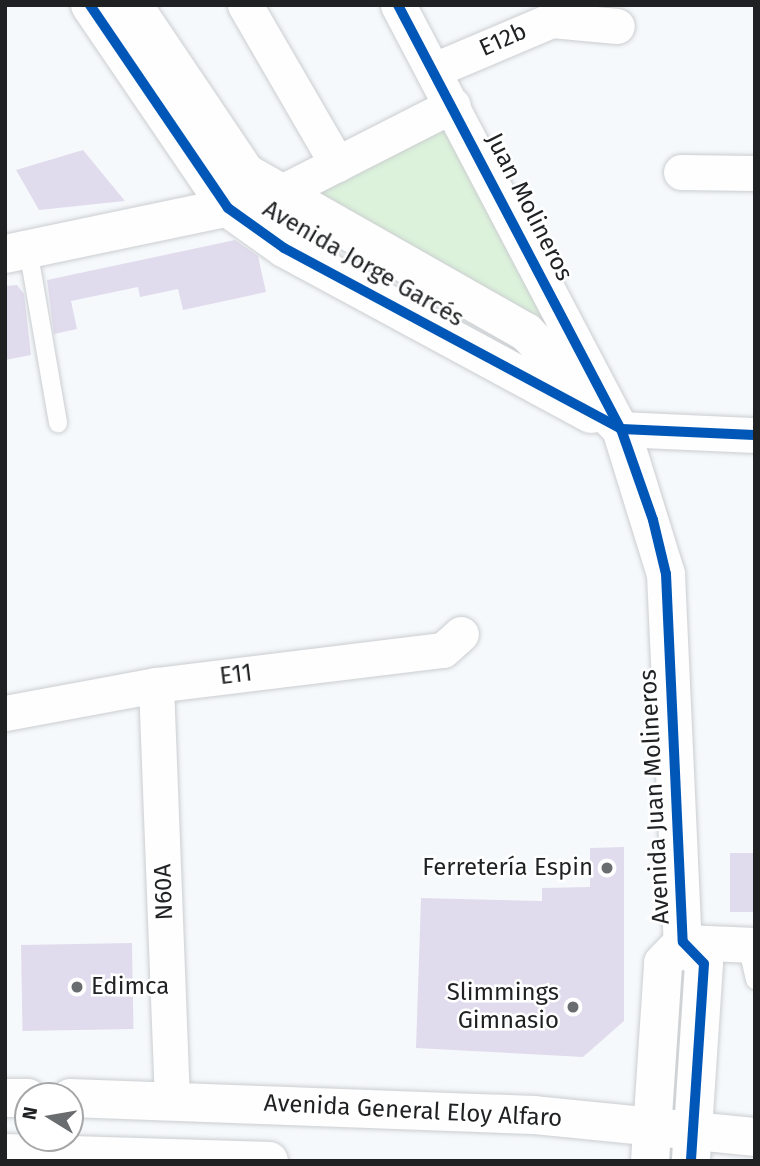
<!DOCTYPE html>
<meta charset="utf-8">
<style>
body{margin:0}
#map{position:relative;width:760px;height:1166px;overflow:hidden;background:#f6f9fc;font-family:"Fira Sans",sans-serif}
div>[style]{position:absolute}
.green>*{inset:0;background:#dcf2db}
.building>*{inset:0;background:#e1dced;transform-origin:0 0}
.roads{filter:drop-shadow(0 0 2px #cbced0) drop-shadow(0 0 2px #cbced0)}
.lane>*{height:18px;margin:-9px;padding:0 9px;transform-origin:9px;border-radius:9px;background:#fefeff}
.street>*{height:35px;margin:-17.5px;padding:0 17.5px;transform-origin:17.5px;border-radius:17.5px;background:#fefeff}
.secondary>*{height:38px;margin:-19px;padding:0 19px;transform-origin:19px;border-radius:19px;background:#fefeff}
.primary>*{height:38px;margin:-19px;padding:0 19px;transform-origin:19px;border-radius:19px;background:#fefeff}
.cycleway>*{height:10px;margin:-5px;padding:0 5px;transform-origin:5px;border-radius:5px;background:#0057b8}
.dots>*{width:19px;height:19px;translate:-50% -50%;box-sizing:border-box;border:4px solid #fff;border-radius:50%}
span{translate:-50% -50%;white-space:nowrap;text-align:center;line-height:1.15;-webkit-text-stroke:5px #fff;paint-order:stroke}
.street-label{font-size:24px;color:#1f2123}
.poi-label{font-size:24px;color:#1f2123}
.right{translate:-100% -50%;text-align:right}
.left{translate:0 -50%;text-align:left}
.frame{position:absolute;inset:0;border:7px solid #1f2123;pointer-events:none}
.north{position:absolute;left:14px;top:1082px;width:70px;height:70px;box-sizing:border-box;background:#fff;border:2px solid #a5a6a7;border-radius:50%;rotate:281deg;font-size:19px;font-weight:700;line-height:28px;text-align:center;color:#1f2123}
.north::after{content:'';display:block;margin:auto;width:24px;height:32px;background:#6a6d6f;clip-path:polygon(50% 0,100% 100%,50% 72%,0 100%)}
</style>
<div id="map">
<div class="green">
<i style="clip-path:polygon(453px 105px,603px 400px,278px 194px)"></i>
</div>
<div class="building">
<i style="clip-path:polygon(83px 150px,125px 201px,39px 210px,16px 170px)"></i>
<i style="clip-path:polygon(235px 240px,258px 256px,266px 292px,183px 310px,178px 289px,140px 297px,138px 287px,71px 301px,77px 329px,54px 334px,47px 280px)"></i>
<i style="clip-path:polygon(17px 285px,24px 294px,31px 355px,5px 360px,5px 286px)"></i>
<i style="clip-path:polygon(624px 847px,624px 1021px,583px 1057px,416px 1048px,421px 898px,542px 901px,542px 888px,590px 887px,590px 848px)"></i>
<i style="left:730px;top:853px;width:25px;height:59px"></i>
<i style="left:132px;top:943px;width:86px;height:111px;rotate:89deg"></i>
</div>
<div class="roads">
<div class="lane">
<i style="left:28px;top:249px;width:177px;rotate:80.2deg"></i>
<i style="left:747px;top:945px;width:36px;rotate:77deg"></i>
</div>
<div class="street">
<i style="left:245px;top:5px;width:184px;rotate:59.9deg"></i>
<i style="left:398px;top:5px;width:479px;rotate:62.3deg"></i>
<i style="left:621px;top:429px;width:134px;rotate:2.6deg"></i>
<i style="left:434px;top:70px;width:128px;rotate:-23deg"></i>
<i style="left:552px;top:20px;width:65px;rotate:5.3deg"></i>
<i style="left:681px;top:172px;width:74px;rotate:0.8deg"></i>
<i style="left:278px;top:194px;width:196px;rotate:-27deg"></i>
<i style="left:156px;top:685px;width:414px;rotate:87.8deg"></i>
<i style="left:5px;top:713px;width:154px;rotate:-10.5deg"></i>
<i style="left:156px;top:685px;width:289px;rotate:-7deg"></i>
<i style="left:443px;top:650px;width:24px;rotate:-42deg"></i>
<i style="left:683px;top:942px;width:72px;rotate:2.4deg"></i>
</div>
<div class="secondary">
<i style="left:90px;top:5px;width:245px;rotate:55.8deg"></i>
<i style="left:228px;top:208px;width:69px;rotate:35.5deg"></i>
<i style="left:284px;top:248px;width:349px;rotate:28.4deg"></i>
<i style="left:133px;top:5px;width:202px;rotate:56.1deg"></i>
<i style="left:246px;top:173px;width:322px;rotate:29.6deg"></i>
<i style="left:526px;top:332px;width:136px;rotate:45.6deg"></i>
<i style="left:621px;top:429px;width:152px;rotate:72.8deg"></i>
<i style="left:666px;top:574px;width:368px;rotate:87.4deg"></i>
<i style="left:683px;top:942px;width:30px;rotate:46deg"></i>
<i style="left:704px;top:964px;width:197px;rotate:93.8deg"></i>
<i style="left:5px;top:254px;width:249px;rotate:-11.8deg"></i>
<i style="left:650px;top:1161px;width:198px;rotate:-86.2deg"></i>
<i style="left:663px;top:963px;width:29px;rotate:-46deg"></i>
</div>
<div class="primary">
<i style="left:5px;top:1098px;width:23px"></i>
<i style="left:70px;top:1098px;width:464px;rotate:2.1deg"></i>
<i style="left:534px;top:1115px;width:222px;rotate:5.7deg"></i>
<i style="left:5px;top:1153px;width:264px;rotate:1.7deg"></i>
</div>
</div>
<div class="cycleway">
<i style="left:90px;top:5px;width:245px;rotate:55.8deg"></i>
<i style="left:228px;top:208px;width:69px;rotate:35.5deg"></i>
<i style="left:284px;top:248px;width:383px;rotate:28.2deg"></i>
<i style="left:621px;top:429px;width:134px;rotate:2.6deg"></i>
<i style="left:398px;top:5px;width:479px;rotate:62.3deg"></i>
<i style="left:621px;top:429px;width:96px;rotate:70.6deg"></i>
<i style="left:653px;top:520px;width:56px;rotate:76.5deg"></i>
<i style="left:666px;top:574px;width:368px;rotate:87.4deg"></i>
<i style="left:683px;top:942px;width:30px;rotate:46deg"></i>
<i style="left:704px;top:964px;width:197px;rotate:93.8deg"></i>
</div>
<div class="dots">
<i style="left:607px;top:868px;background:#6a6d6f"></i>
<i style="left:77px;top:987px;background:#6a6d6f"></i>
<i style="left:573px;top:1007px;background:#6a6d6f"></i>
</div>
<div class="street-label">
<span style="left:503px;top:40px;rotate:-24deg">E12b</span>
<span style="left:529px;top:207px;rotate:63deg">Juan Molineros</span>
<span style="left:363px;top:264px;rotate:30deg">Avenida Jorge Garcés</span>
<span style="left:236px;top:675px;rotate:-7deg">E11</span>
<span style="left:655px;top:797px;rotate:-93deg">Avenida Juan Molineros</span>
<span style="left:164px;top:892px;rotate:-92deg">N60A</span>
<span style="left:413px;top:1111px;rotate:3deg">Avenida General Eloy Alfaro</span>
</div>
<div class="poi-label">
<span class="right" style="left:593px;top:868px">Ferretería Espin</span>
<span class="left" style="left:91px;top:987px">Edimca</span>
<span class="right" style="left:559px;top:1007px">Slimmings<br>Gimnasio</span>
</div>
<div class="frame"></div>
<div class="north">N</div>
</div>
